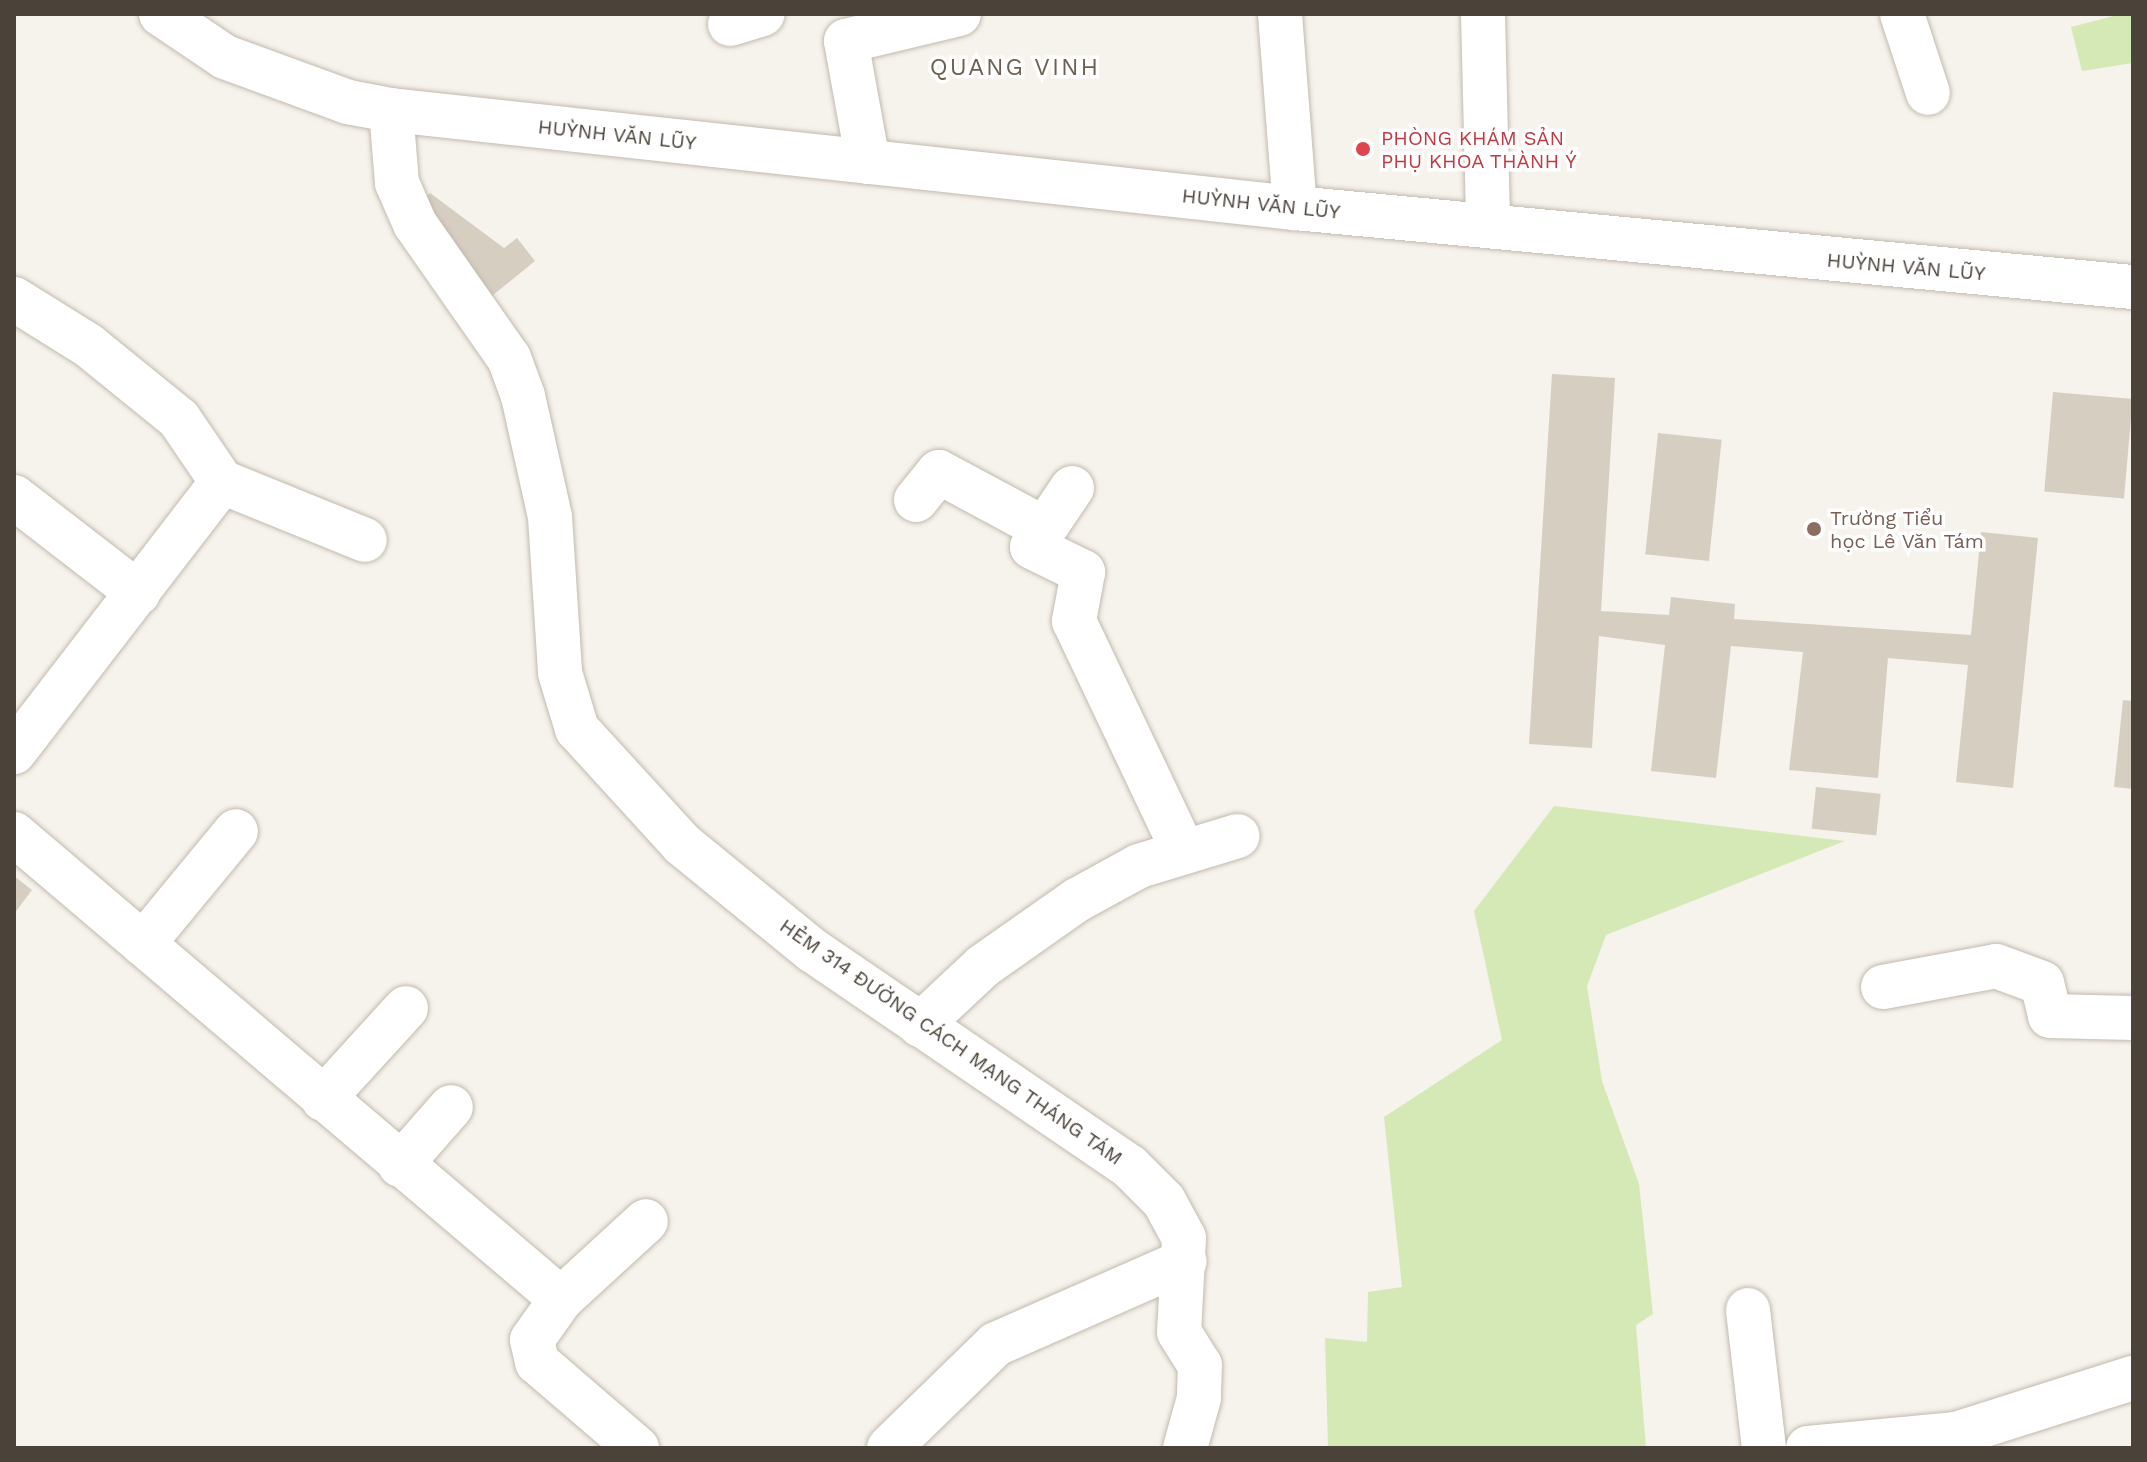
<!DOCTYPE html>
<meta charset="utf-8">
<style>
body{margin:0}
#map{position:relative;width:2147px;height:1462px;overflow:hidden;background:#f6f2ec;font-family:"Work Sans",sans-serif}
div>[style]{position:absolute}
.green>*{inset:0;background:#d5e9b6}
.building>*{inset:0;background:#d7cec2;transform-origin:0 0}
.roads{filter:drop-shadow(0 0 2px #c1baae) drop-shadow(0 0 2px #c1baae)}
.minor>*{height:44px;margin:-22px;padding:0 22px;transform-origin:22px;border-radius:22px;background:#fff}
.dots>*{width:22px;height:22px;translate:-50% -50%;box-sizing:border-box;border:4px solid #fff;border-radius:50%}
span{translate:-50% -50%;white-space:nowrap;text-align:center;line-height:1.15;-webkit-text-stroke:7px #fff;paint-order:stroke}
.street-label{font-size:20px;color:#4b4339}
.health-label{font-size:20px;color:#be3a42}
.left{translate:0 -50%;text-align:left}
.education-label{font-size:20px;color:#785e54}
.quarter-label{font-size:24px;color:#6d6051;letter-spacing:2px}
.frame{position:absolute;inset:0;border:16px solid #4b4339;pointer-events:none}
</style>
<div id="map">
<div class="green">
<i style="clip-path:polygon(2121px 14px,2133px 14px,2133px 63px,2082px 71px,2071px 27px)"></i>
<i style="clip-path:polygon(1554px 806px,1845px 841px,1606px 935px,1587px 986px,1602px 1081px,1639px 1184px,1653px 1314px,1636px 1325px,1646px 1448px,1328px 1448px,1325px 1338px,1367px 1342px,1368px 1292px,1402px 1287px,1384px 1117px,1502px 1040px,1474px 911px)"></i>
</div>
<div class="building">
<i style="clip-path:polygon(430px 193px,504px 248px,517px 238px,535px 261px,482px 304px,413px 208px)"></i>
<i style="clip-path:polygon(1552px 374px,1615px 378px,1601px 611px,1669px 615px,1671px 597px,1735px 604px,1734px 619px,1971px 635px,1981px 532px,2038px 538px,2013px 788px,1956px 782px,1968px 665px,1888px 658px,1878px 778px,1789px 770px,1803px 652px,1731px 646px,1716px 778px,1651px 771px,1665px 645px,1599px 636px,1592px 748px,1529px 744px)"></i>
<i style="left:2053px;top:392px;width:80px;height:100px;rotate:5deg"></i>
<i style="left:1658px;top:433px;width:64px;height:122px;rotate:6deg"></i>
<i style="clip-path:polygon(2123px 700px,2133px 701px,2133px 789px,2114px 787px)"></i>
<i style="left:1816px;top:787px;width:65px;height:42px;rotate:6deg"></i>
<i style="clip-path:polygon(14px 876px,32px 890px,14px 914px)"></i>
</div>
<div class="roads">
<div class="minor">
<i style="left:161px;top:14px;width:77px;rotate:33.9deg"></i>
<i style="left:225px;top:57px;width:131px;rotate:20.1deg"></i>
<i style="left:348px;top:102px;width:44px;rotate:10.5deg"></i>
<i style="left:391px;top:110px;width:909px;rotate:6.19deg"></i>
<i style="left:1295px;top:208px;width:842px;rotate:5.39deg"></i>
<i style="left:1280px;top:14px;width:195px;rotate:85.6deg"></i>
<i style="left:1483px;top:14px;width:212px;rotate:88.6deg"></i>
<i style="left:1902px;top:14px;width:83px;rotate:71.8deg"></i>
<i style="left:730px;top:24px;width:34px;rotate:-17deg"></i>
<i style="left:391px;top:110px;width:73px;rotate:85.3deg"></i>
<i style="left:397px;top:183px;width:45px;rotate:66.3deg"></i>
<i style="left:415px;top:224px;width:164px;rotate:55deg"></i>
<i style="left:509px;top:358px;width:40px;rotate:69.8deg"></i>
<i style="left:523px;top:396px;width:124px;rotate:77.4deg"></i>
<i style="left:550px;top:517px;width:156px;rotate:86.3deg"></i>
<i style="left:560px;top:673px;width:59px;rotate:73.1deg"></i>
<i style="left:577px;top:729px;width:156px;rotate:47.6deg"></i>
<i style="left:682px;top:844px;width:168px;rotate:39.2deg"></i>
<i style="left:812px;top:950px;width:384px;rotate:34.3deg"></i>
<i style="left:1129px;top:1166px;width:49px;rotate:45deg"></i>
<i style="left:1164px;top:1201px;width:42px;rotate:61.6deg"></i>
<i style="left:1184px;top:1238px;width:94px;rotate:93deg"></i>
<i style="left:1179px;top:1332px;width:39px;rotate:58deg"></i>
<i style="left:1200px;top:1365px;width:33px;rotate:92deg"></i>
<i style="left:1199px;top:1398px;width:52px;rotate:105.6deg"></i>
<i style="left:868px;top:162px;width:123px;rotate:-100.3deg"></i>
<i style="left:846px;top:41px;width:116px;rotate:-13.4deg"></i>
<i style="left:14px;top:299px;width:87px;rotate:31.9deg"></i>
<i style="left:88px;top:345px;width:117px;rotate:39.1deg"></i>
<i style="left:179px;top:419px;width:76px;rotate:55.7deg"></i>
<i style="left:222px;top:482px;width:341px;rotate:127.6deg"></i>
<i style="left:222px;top:482px;width:154px;rotate:22.1deg"></i>
<i style="left:1072px;top:488px;width:71px;rotate:124.1deg"></i>
<i style="left:1032px;top:547px;width:57px;rotate:26.1deg"></i>
<i style="left:1083px;top:572px;width:50px;rotate:100.4deg"></i>
<i style="left:1074px;top:621px;width:255px;rotate:64.6deg"></i>
<i style="left:14px;top:497px;width:157px;rotate:37.7deg"></i>
<i style="left:916px;top:500px;width:36px;rotate:-51deg"></i>
<i style="left:939px;top:472px;width:118px;rotate:28.3deg"></i>
<i style="left:14px;top:834px;width:718px;rotate:40.37deg"></i>
<i style="left:561px;top:1299px;width:50px;rotate:125.3deg"></i>
<i style="left:532px;top:1340px;width:23px;rotate:77deg"></i>
<i style="left:537px;top:1362px;width:132px;rotate:40.7deg"></i>
<i style="left:143px;top:944px;width:146px;rotate:-50.5deg"></i>
<i style="left:1883px;top:987px;width:115px;rotate:-10.5deg"></i>
<i style="left:1996px;top:966px;width:49px;rotate:20.3deg"></i>
<i style="left:2042px;top:983px;width:34px;rotate:76deg"></i>
<i style="left:2050px;top:1016px;width:83px;rotate:1.4deg"></i>
<i style="left:920px;top:1025px;width:86px;rotate:-43.1deg"></i>
<i style="left:983px;top:966px;width:115px;rotate:-35.1deg"></i>
<i style="left:1077px;top:900px;width:71px;rotate:-28.7deg"></i>
<i style="left:1139px;top:866px;width:103px;rotate:-16.9deg"></i>
<i style="left:323px;top:1099px;width:123px;rotate:-47.6deg"></i>
<i style="left:400px;top:1165px;width:77px;rotate:-48.7deg"></i>
<i style="left:561px;top:1299px;width:115px;rotate:-42.5deg"></i>
<i style="left:1748px;top:1310px;width:139px;rotate:83.4deg"></i>
<i style="left:889px;top:1448px;width:149px;rotate:-44.2deg"></i>
<i style="left:996px;top:1344px;width:206px;rotate:-23.7deg"></i>
<i style="left:1808px;top:1448px;width:149px;rotate:-5.4deg"></i>
<i style="left:1956px;top:1434px;width:186px;rotate:-17.6deg"></i>
</div>
</div>
<div class="dots">
<i style="left:1363px;top:149px;background:#e0444e"></i>
<i style="left:1814px;top:529px;background:#8d6e63"></i>
</div>
<div class="street-label">
<span style="left:617px;top:135px;rotate:6deg">HUỲNH VĂN LŨY</span>
<span style="left:1261px;top:204px;rotate:6deg">HUỲNH VĂN LŨY</span>
<span style="left:1906px;top:267px;rotate:5deg">HUỲNH VĂN LŨY</span>
<span style="left:951px;top:1042px;rotate:35deg">HẺM 314 ĐƯỜNG CÁCH MẠNG THÁNG TÁM</span>
</div>
<div class="health-label">
<span class="left" style="left:1381px;top:150px">PHÒNG KHÁM SẢN<br>PHỤ KHOA THÀNH Ý</span>
</div>
<div class="education-label">
<span class="left" style="left:1830px;top:530px">Trường Tiểu<br>học Lê Văn Tám</span>
</div>
<div class="quarter-label">
<span style="left:1015px;top:68px">QUANG VINH</span>
</div>
<div class="frame"></div>
</div>
